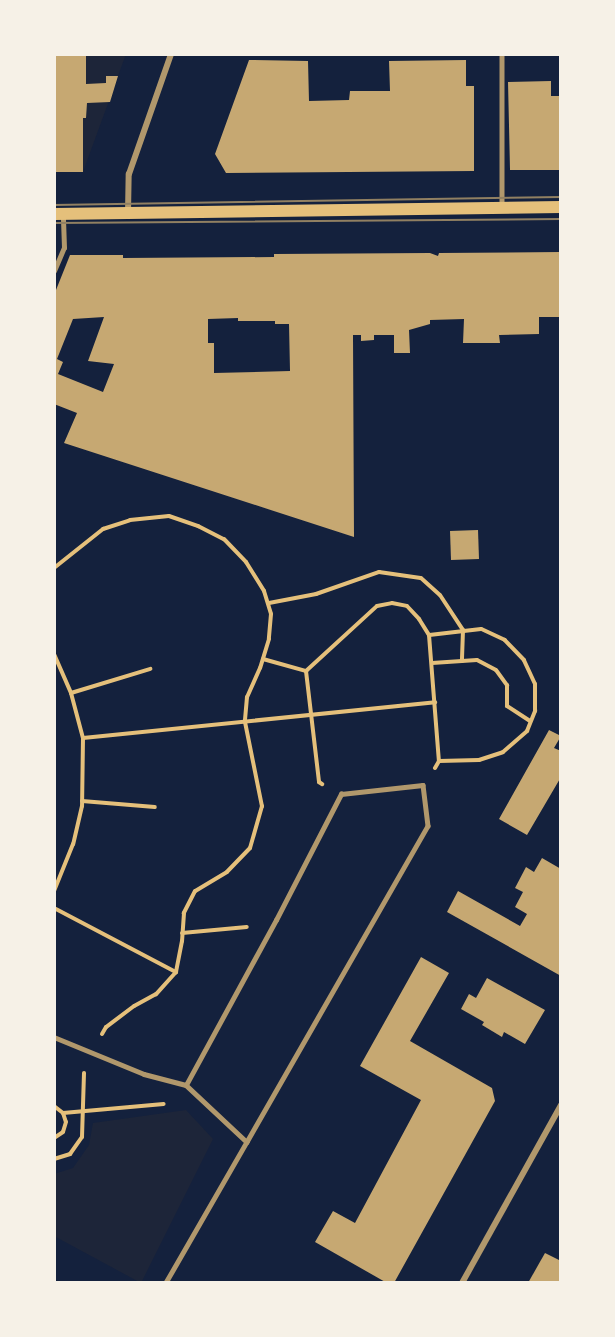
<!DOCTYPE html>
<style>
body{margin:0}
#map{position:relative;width:615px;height:1337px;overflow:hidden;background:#14213d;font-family:Raleway,sans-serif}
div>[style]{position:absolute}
.green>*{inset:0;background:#1d2539}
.building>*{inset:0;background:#c6a872;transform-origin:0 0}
.path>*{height:4px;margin:-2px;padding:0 2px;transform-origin:2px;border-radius:2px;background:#e5c07b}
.service>*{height:4.5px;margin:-2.25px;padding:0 2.25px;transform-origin:2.25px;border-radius:2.25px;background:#b1986c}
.minor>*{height:6px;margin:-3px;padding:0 3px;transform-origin:3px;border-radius:3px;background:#b1986c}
.secondary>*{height:12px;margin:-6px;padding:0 6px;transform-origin:6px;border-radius:6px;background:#e5c07b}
.tram>*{height:1.5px;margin:-0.75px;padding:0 0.75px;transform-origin:0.75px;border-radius:0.75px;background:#918062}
span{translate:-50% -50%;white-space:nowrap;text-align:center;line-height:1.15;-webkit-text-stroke:6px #f6f1e7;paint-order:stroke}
.frame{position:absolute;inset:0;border:56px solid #f6f1e7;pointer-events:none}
</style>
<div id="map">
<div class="green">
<i style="clip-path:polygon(54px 54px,126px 54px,83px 172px)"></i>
<i style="clip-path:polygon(186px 1110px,213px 1139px,141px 1283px,54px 1236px,54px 1174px,73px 1168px,89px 1145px,93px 1123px)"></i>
</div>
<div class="building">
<i style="clip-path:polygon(54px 54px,86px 54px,86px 84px,106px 83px,106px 76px,118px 76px,110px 102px,87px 103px,86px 118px,83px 118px,83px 172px,54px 172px)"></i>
<i style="clip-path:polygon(249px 60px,308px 61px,309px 101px,349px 100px,350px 91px,390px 91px,389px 61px,466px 60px,466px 86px,474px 86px,474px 171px,226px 173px,215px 154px)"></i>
<i style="clip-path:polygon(551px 81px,551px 96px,561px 96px,561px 170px,510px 170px,508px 82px)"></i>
<i style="clip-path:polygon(evenodd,561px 252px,561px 317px,539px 317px,539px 334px,499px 335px,500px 343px,463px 343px,464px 319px,430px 320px,430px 324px,409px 330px,410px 353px,394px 353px,394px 335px,374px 335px,374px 340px,361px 341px,361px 335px,353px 335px,354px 537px,64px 443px,77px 413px,54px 404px,54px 295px,70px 255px,123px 255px,123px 258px,274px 257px,274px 254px,430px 253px,438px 256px,439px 253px,561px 252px,104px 317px,88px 361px,114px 364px,103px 392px,58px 374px,63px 362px,57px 359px,73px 319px,104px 317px,561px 252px,238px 318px,238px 321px,275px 321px,275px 324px,289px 324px,290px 371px,214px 373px,214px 343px,208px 343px,208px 319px,238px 318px)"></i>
<i style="left:478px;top:530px;width:29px;height:28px;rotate:88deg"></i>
<i style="clip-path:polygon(549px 730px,561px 736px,554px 748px,561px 751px,561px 777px,527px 835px,499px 819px)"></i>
<i style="clip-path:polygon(542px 858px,561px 869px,561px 976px,447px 912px,458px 891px,520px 926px,527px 914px,515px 907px,523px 892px,515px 888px,526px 867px,534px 872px)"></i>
<i style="clip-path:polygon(421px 957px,449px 973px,410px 1041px,492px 1088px,495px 1101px,394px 1283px,387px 1283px,315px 1242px,333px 1211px,355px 1223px,421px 1100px,360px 1066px)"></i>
<i style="clip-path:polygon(487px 978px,545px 1010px,525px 1044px,504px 1032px,502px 1037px,482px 1025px,484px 1022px,461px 1009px,469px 994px,476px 998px)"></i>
<i style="clip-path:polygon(545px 1253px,561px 1261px,561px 1283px,528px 1283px)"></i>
</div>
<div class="path">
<i style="left:54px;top:568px;width:63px;rotate:-38.5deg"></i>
<i style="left:103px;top:529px;width:28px;rotate:-18deg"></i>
<i style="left:130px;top:520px;width:39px;rotate:-6deg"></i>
<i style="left:169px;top:516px;width:31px;rotate:19deg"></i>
<i style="left:198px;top:526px;width:29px;rotate:27deg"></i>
<i style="left:224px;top:539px;width:32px;rotate:46deg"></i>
<i style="left:246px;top:562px;width:34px;rotate:58deg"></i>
<i style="left:264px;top:591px;width:24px;rotate:73deg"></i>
<i style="left:271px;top:614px;width:25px;rotate:95deg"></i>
<i style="left:269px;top:639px;width:30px;rotate:107deg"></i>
<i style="left:260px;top:668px;width:32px;rotate:114deg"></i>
<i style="left:247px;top:697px;width:25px;rotate:95deg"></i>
<i style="left:245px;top:722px;width:86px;rotate:78.6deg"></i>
<i style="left:262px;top:806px;width:44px;rotate:105.9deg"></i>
<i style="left:250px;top:848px;width:33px;rotate:134deg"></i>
<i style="left:227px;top:872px;width:37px;rotate:149deg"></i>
<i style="left:195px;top:891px;width:25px;rotate:117deg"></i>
<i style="left:184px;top:913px;width:28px;rotate:94deg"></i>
<i style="left:182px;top:941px;width:32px;rotate:101deg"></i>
<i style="left:176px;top:972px;width:30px;rotate:132deg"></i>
<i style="left:156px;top:994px;width:25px;rotate:151deg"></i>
<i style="left:134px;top:1006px;width:35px;rotate:143deg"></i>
<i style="left:106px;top:1027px;width:8px;rotate:120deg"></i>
<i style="left:269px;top:603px;width:48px;rotate:-10.8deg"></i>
<i style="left:316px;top:594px;width:67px;rotate:-19.2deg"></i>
<i style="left:379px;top:572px;width:42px;rotate:8.1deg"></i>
<i style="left:421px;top:578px;width:25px;rotate:42deg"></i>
<i style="left:440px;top:595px;width:42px;rotate:56.7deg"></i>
<i style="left:463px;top:630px;width:31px;rotate:92deg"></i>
<i style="left:54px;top:654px;width:43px;rotate:66.4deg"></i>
<i style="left:71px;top:693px;width:47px;rotate:75.1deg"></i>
<i style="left:83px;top:738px;width:68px;rotate:90.8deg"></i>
<i style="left:82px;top:806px;width:39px;rotate:103deg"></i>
<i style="left:73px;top:844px;width:51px;rotate:112deg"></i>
<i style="left:263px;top:659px;width:45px;rotate:15.6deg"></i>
<i style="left:306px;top:671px;width:96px;rotate:-42.5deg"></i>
<i style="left:377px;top:606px;width:15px;rotate:-11deg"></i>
<i style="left:392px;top:603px;width:15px;rotate:11deg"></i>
<i style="left:407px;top:606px;width:18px;rotate:47deg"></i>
<i style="left:419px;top:619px;width:19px;rotate:58deg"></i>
<i style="left:432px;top:663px;width:45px;rotate:-3.8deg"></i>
<i style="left:477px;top:660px;width:21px;rotate:28deg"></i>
<i style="left:496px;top:670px;width:19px;rotate:54deg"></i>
<i style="left:507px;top:685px;width:21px;rotate:90deg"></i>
<i style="left:507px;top:706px;width:27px;rotate:33deg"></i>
<i style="left:306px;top:671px;width:112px;rotate:83.3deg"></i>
<i style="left:319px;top:782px;width:4px;rotate:34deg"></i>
<i style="left:71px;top:693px;width:83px;rotate:-16.9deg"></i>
<i style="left:83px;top:738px;width:354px;rotate:-5.8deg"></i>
<i style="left:435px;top:768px;width:8px;rotate:-60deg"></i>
<i style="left:439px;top:761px;width:40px;rotate:-1.4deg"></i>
<i style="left:479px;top:760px;width:25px;rotate:-18deg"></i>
<i style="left:503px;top:752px;width:32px;rotate:-41deg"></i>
<i style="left:527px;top:731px;width:22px;rotate:-68deg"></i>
<i style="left:535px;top:711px;width:27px;rotate:-90deg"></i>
<i style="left:535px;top:684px;width:26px;rotate:-115deg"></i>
<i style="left:524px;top:660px;width:28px;rotate:-134deg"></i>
<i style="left:505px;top:640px;width:26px;rotate:-155deg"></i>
<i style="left:481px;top:629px;width:52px;rotate:173.4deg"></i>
<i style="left:429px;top:635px;width:126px;rotate:85.5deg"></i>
<i style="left:82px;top:801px;width:73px;rotate:4.7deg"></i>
<i style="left:54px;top:908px;width:138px;rotate:27.7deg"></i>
<i style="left:182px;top:933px;width:65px;rotate:-5.3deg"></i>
<i style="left:54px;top:1106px;width:11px;rotate:38deg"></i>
<i style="left:63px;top:1113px;width:9px;rotate:72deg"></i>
<i style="left:66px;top:1122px;width:10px;rotate:107deg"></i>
<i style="left:63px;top:1132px;width:11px;rotate:146deg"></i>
<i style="left:63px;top:1113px;width:101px;rotate:-5.1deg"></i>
<i style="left:54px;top:1159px;width:17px;rotate:-17deg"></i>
<i style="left:70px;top:1154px;width:21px;rotate:-55deg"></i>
<i style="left:82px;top:1137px;width:64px;rotate:-88.2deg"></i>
</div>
<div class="service">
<i style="left:502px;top:54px;width:153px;rotate:90deg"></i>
<i style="left:54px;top:271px;width:25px;rotate:-67deg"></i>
<i style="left:64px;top:248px;width:34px;rotate:-92deg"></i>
<i style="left:54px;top:1037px;width:97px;rotate:22.3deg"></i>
<i style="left:144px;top:1074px;width:43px;rotate:14.7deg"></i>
<i style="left:186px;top:1085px;width:83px;rotate:43.1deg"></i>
<i style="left:247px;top:1142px;width:163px;rotate:119.9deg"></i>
<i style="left:186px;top:1085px;width:188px;rotate:-61.4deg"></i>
<i style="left:276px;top:920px;width:142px;rotate:-62.7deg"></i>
<i style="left:341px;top:794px;width:82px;rotate:-6.3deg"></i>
<i style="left:423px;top:785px;width:41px;rotate:83deg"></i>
<i style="left:428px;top:826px;width:364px;rotate:119.8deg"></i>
</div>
<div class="minor">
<i style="left:128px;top:213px;width:39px;rotate:-89deg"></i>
<i style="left:129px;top:174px;width:127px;rotate:-70.7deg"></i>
<i style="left:462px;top:1283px;width:204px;rotate:-60.9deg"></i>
</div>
<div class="secondary">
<i style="left:54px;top:214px;width:507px;rotate:-0.79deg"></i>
</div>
<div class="tram">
<i style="left:54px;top:205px;width:507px;rotate:-0.9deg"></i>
<i style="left:54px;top:223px;width:507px;rotate:-0.45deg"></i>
</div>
<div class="frame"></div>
</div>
